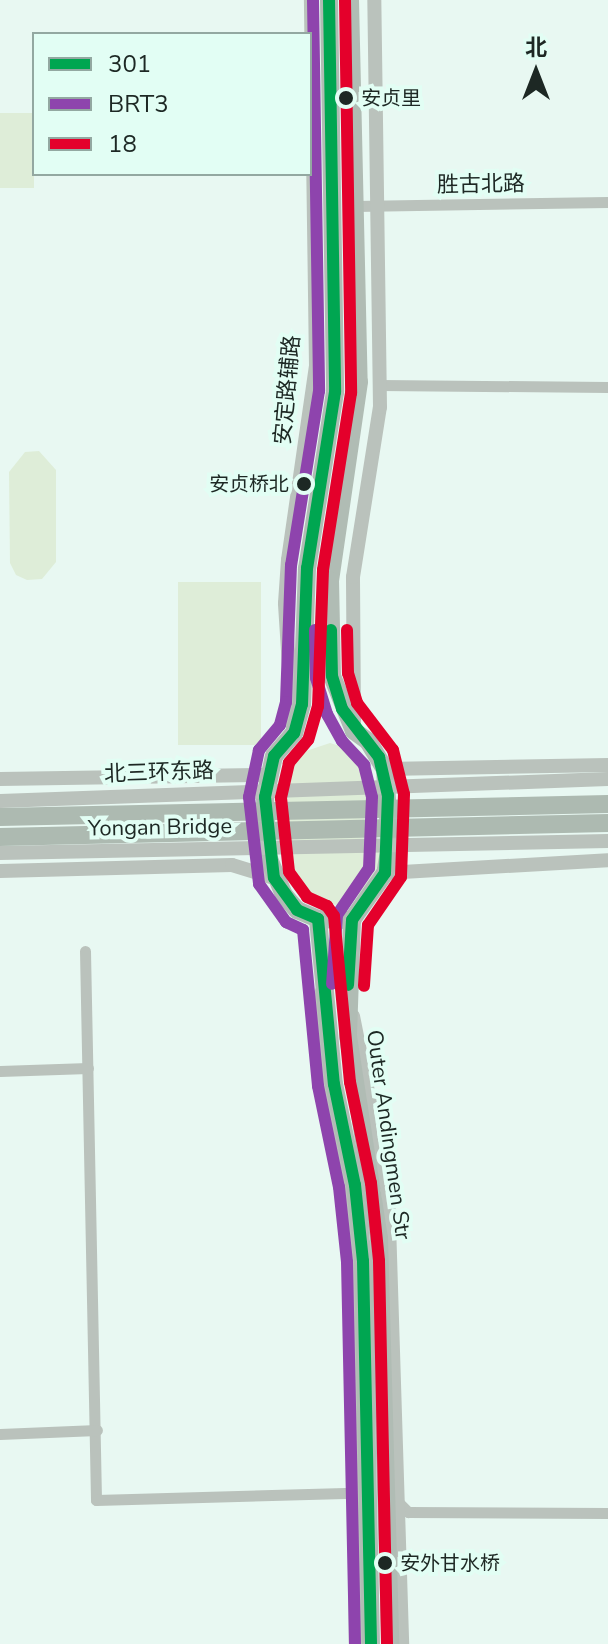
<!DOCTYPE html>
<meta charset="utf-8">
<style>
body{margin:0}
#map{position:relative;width:608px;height:1644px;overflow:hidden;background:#e8f8f2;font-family:"Nunito Sans","Noto Sans SC",sans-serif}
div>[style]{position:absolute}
.green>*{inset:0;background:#deedd8;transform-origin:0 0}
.minor>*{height:11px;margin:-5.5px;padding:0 5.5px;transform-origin:5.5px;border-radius:5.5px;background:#bac2bc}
.tertiary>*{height:14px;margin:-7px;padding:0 7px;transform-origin:7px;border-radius:7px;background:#bac2bc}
.primary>*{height:18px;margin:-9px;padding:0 9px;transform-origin:9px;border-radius:9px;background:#b0bcb4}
.tertiary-bridge>*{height:14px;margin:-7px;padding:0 7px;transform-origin:7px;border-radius:7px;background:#bac2bc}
.trunk-bridge>*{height:18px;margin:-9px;padding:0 9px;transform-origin:9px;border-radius:9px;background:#adbab1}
.bus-1>*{height:12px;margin:-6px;padding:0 6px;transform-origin:6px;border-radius:6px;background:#00a651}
.bus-2>*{height:12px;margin:-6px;padding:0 6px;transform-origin:6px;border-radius:6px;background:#8e44ad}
.bus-3>*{height:12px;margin:-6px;padding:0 6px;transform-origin:6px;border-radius:6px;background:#e4002b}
.dots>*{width:22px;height:22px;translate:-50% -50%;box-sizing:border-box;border:4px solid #e2fef4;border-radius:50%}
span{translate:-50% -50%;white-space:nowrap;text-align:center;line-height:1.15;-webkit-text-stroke:8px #e2fef4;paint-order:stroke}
.bus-label{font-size:20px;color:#1d2824}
.left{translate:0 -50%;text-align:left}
.right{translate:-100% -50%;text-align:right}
.street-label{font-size:22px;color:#1d2824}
.legend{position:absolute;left:32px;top:32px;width:280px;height:144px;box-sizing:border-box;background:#e2fef4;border:2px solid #93a8a1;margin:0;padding:10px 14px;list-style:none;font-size:24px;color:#1d2824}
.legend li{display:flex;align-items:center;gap:16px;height:40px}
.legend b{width:40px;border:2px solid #93a8a1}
.north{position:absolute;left:496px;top:32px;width:80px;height:80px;-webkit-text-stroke:6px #e2fef4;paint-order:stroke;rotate:0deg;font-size:22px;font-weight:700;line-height:32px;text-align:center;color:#1d2824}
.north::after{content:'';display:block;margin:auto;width:28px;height:36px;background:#1d2824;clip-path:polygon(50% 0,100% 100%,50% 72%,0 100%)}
</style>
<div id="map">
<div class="green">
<i style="left:0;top:113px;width:34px;height:75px"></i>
<i style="clip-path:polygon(39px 451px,56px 470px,56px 562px,42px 579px,27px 580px,16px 575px,10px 563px,9px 472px,25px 452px)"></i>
<i style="left:261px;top:582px;width:163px;height:83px;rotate:90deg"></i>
<i style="clip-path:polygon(330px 743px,350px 749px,370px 769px,380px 861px,365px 892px,336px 905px,308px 896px,290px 873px,286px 785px,293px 762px,306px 751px)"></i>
</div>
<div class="minor">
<i style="left:355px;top:206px;width:253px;rotate:-0.9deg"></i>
<i style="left:380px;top:385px;width:228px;rotate:0.5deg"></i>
<i style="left:85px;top:951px;width:549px;rotate:88.85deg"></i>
<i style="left:96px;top:1500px;width:258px;rotate:-1.6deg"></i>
<i style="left:0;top:1071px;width:88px;rotate:-2deg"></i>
<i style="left:0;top:1434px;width:97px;rotate:-2.4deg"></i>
<i style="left:394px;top:1498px;width:20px;rotate:45deg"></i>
<i style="left:408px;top:1512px;width:200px;rotate:0.3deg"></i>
</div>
<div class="tertiary">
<i style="left:354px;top:723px;width:146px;rotate:-90.4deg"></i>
<i style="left:353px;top:577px;width:172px;rotate:-81deg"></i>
<i style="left:380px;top:407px;width:407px;rotate:-90.8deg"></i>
<i style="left:293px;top:728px;width:125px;rotate:-93.7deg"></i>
<i style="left:285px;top:603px;width:43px;rotate:-86deg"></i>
<i style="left:288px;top:560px;width:196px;rotate:-81.8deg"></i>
<i style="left:316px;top:366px;width:366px;rotate:-90.8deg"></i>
<i style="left:385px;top:769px;width:223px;rotate:-1deg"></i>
<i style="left:0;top:779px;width:268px;rotate:-0.9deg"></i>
<i style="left:0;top:871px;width:232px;rotate:-1.5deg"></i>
<i style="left:232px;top:865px;width:44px;rotate:17.2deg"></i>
<i style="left:385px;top:873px;width:223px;rotate:-3.3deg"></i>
<i style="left:322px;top:991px;width:31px;rotate:103deg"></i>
<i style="left:315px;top:1021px;width:97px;rotate:82.9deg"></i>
<i style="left:327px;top:1117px;width:100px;rotate:77.3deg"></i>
<i style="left:349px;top:1215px;width:88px;rotate:86.7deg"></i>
<i style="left:354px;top:1303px;width:341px;rotate:89.7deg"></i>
<i style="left:353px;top:1016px;width:179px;rotate:78.8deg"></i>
<i style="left:388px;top:1192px;width:452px;rotate:88.2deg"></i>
</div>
<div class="primary">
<i style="left:329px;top:0;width:392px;rotate:89.1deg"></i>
<i style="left:335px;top:392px;width:178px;rotate:99deg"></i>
<i style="left:307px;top:568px;width:136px;rotate:92.1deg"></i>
<i style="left:302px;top:704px;width:30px;rotate:105deg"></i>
<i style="left:294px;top:733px;width:30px;rotate:131deg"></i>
<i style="left:274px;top:756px;width:42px;rotate:102.4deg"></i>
<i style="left:265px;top:797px;width:57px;rotate:88deg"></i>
<i style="left:267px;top:854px;width:44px;rotate:67.5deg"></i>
<i style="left:284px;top:895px;width:20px;rotate:49deg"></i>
<i style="left:297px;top:910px;width:23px;rotate:23deg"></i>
<i style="left:318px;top:919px;width:34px;rotate:2deg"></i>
<i style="left:350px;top:0;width:382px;rotate:88.7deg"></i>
<i style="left:359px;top:382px;width:200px;rotate:98.3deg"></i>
<i style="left:330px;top:580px;width:96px;rotate:88.8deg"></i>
<i style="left:332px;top:676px;width:59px;rotate:68.2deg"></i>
<i style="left:354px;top:731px;width:17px;rotate:36deg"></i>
<i style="left:368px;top:741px;width:33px;rotate:59deg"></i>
<i style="left:385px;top:769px;width:77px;rotate:86.3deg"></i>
<i style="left:390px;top:846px;width:27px;rotate:100deg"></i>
<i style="left:385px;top:873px;width:57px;rotate:125.1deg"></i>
<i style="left:318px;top:919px;width:166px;rotate:84.5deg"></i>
<i style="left:334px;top:1084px;width:103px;rotate:78.3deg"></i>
<i style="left:355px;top:1185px;width:76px;rotate:84deg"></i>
<i style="left:363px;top:1261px;width:383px;rotate:88.8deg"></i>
<i style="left:352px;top:920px;width:116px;rotate:92deg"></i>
<i style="left:348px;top:1036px;width:204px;rotate:81.3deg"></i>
<i style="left:379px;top:1238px;width:406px;rotate:88.4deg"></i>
</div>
<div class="tertiary-bridge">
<i style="left:0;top:801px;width:608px;rotate:-2.07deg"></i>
<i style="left:0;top:853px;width:608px;rotate:-1.13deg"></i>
</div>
<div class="trunk-bridge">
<i style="left:0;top:817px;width:608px;rotate:-1.22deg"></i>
<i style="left:0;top:837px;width:608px;rotate:-1.32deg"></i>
</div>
<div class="bus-1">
<i style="left:329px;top:0;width:392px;rotate:89.1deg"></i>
<i style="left:335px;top:392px;width:178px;rotate:99deg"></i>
<i style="left:307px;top:568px;width:136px;rotate:92.1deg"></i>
<i style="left:302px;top:704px;width:30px;rotate:105deg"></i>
<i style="left:294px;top:733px;width:30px;rotate:131deg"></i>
<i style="left:274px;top:756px;width:42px;rotate:102.4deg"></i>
<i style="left:265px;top:797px;width:81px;rotate:83.7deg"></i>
<i style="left:274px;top:878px;width:39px;rotate:54deg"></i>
<i style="left:297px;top:910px;width:23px;rotate:23deg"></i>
<i style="left:318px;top:919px;width:166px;rotate:84.5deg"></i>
<i style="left:334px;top:1084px;width:103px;rotate:78.3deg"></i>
<i style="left:355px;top:1185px;width:76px;rotate:84deg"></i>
<i style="left:363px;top:1261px;width:383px;rotate:88.8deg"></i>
<i style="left:331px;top:630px;width:46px;rotate:88.8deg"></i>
<i style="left:332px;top:676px;width:34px;rotate:73deg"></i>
<i style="left:342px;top:709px;width:61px;rotate:52.4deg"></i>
<i style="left:379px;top:757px;width:39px;rotate:77deg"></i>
<i style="left:388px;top:795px;width:78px;rotate:92.2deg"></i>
<i style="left:385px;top:873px;width:57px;rotate:125.1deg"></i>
<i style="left:352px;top:920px;width:65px;rotate:93.5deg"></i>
</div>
<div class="bus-2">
<i style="left:313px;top:0;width:391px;rotate:89.1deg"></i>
<i style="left:319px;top:391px;width:176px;rotate:99.1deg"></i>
<i style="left:291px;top:565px;width:137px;rotate:92.1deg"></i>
<i style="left:286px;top:702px;width:24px;rotate:105deg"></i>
<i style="left:280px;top:725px;width:33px;rotate:130deg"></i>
<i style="left:259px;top:750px;width:48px;rotate:102deg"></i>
<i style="left:249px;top:797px;width:88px;rotate:83.4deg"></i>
<i style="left:259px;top:884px;width:47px;rotate:54.6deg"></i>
<i style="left:286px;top:922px;width:19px;rotate:25deg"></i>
<i style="left:303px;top:930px;width:157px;rotate:84.5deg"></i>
<i style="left:318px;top:1086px;width:103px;rotate:78.3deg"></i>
<i style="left:339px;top:1187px;width:75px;rotate:83.9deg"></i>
<i style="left:347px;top:1262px;width:382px;rotate:88.8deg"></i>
<i style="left:315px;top:630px;width:48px;rotate:88.8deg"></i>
<i style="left:316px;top:678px;width:38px;rotate:73deg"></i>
<i style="left:327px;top:714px;width:31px;rotate:61deg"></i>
<i style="left:342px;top:741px;width:33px;rotate:47deg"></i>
<i style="left:364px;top:765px;width:33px;rotate:76deg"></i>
<i style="left:372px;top:797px;width:71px;rotate:92.4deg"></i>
<i style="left:369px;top:868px;width:57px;rotate:124.2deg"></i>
<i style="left:337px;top:915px;width:69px;rotate:94.1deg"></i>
</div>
<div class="bus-3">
<i style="left:345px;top:0;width:393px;rotate:89.1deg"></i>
<i style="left:351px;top:393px;width:179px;rotate:99deg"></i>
<i style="left:323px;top:570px;width:136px;rotate:92.1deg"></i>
<i style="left:318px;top:706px;width:35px;rotate:106deg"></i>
<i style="left:308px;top:740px;width:30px;rotate:130deg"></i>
<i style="left:289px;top:763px;width:36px;rotate:103deg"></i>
<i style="left:281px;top:798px;width:74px;rotate:83.8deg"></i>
<i style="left:289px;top:872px;width:31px;rotate:54deg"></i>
<i style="left:307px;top:897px;width:22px;rotate:24deg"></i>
<i style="left:327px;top:906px;width:12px;rotate:55deg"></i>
<i style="left:334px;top:916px;width:167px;rotate:84.5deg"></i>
<i style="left:350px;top:1082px;width:103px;rotate:78.3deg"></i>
<i style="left:371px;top:1183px;width:78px;rotate:84.1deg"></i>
<i style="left:379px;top:1261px;width:383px;rotate:88.8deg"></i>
<i style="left:347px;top:630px;width:43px;rotate:88.7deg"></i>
<i style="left:348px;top:673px;width:31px;rotate:73deg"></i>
<i style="left:357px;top:703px;width:59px;rotate:52.5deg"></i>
<i style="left:393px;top:750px;width:45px;rotate:76deg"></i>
<i style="left:404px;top:794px;width:83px;rotate:92.1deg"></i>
<i style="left:401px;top:877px;width:58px;rotate:124.5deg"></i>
<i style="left:368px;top:925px;width:61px;rotate:93.8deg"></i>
</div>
<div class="dots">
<i style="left:346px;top:98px;background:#1d2824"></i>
<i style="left:304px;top:484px;background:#1d2824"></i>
<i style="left:385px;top:1563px;background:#1d2824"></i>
</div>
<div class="bus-label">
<span class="left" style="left:361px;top:98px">安贞里</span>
<span class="right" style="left:289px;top:484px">安贞桥北</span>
<span class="left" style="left:400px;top:1563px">安外甘水桥</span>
</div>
<div class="street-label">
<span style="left:481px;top:185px;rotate:-1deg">胜古北路</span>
<span style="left:288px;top:390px;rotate:-85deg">安定路辅路</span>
<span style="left:159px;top:773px;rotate:-2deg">北三环东路</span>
<span style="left:160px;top:828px;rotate:-1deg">Yongan Bridge</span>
<span style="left:388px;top:1135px;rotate:82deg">Outer Andingmen Str</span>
</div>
<ul class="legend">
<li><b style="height:10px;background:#00a651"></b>301</li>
<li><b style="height:10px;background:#8e44ad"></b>BRT3</li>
<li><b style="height:10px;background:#e4002b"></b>18</li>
</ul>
<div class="north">北</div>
</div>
